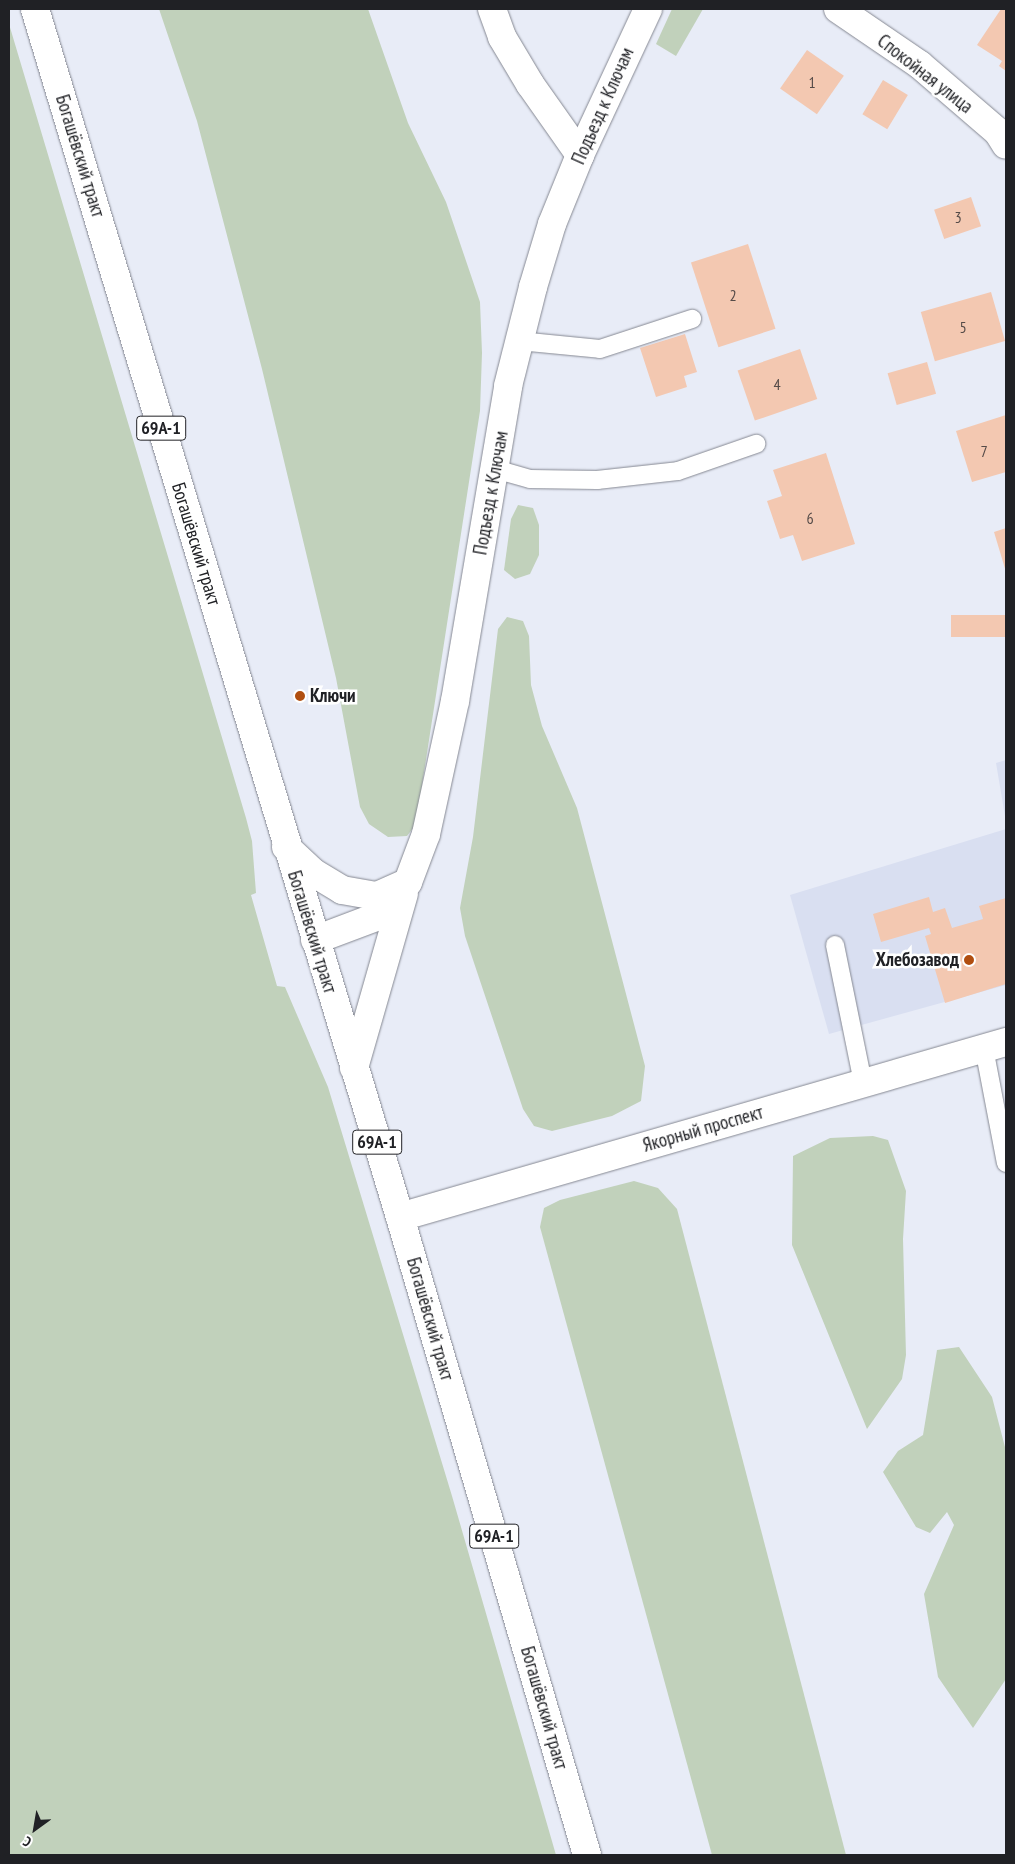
<!DOCTYPE html>
<meta charset="utf-8">
<style>
body{margin:0}
#map{position:relative;width:1015px;height:1864px;overflow:hidden;background:#e8ecf7;font-family:"PT Sans Narrow",sans-serif}
div>[style]{position:absolute}
.built>*{inset:0;background:#d9dff1}
.green>*{inset:0;background:#c1d1bb}
.building>*{inset:0;background:#f3c8b1;transform-origin:0 0}
.roads{filter:drop-shadow(0 0 1px #858892) drop-shadow(0 0 1px #858892)}
.lane>*{height:18px;margin:-9px;padding:0 9px;transform-origin:9px;border-radius:9px;background:#fff}
.street>*{height:28px;margin:-14px;padding:0 14px;transform-origin:14px;border-radius:14px;background:#fff}
.secondary>*{height:28px;margin:-14px;padding:0 14px;transform-origin:14px;border-radius:14px;background:#fff}
.primary>*{height:28px;margin:-14px;padding:0 14px;transform-origin:14px;border-radius:14px;background:#fff}
.dots>*{width:14px;height:14px;translate:-50% -50%;box-sizing:border-box;border:2px solid #fff;border-radius:50%}
span{translate:-50% -50%;white-space:nowrap;text-align:center;line-height:1.15;-webkit-text-stroke:5px #fff;paint-order:stroke}
.number-label{font-size:16px;color:#554b48}
.number-label span{-webkit-text-stroke-width:0}
.shield-label span{padding:1px 4px;background:#fff;border:1px solid;border-radius:4px;-webkit-text-stroke-width:0}
.shield-label{font-size:18px;color:#202125;font-weight:700}
.street-label{font-size:19px;color:#202125}
.poi-label{font-size:19px;color:#202125;font-weight:700}
.left{translate:0 -50%;text-align:left}
.right{translate:-100% -50%;text-align:right}
.frame{position:absolute;inset:0;border:10px solid #202125;pointer-events:none}
.north{position:absolute;left:10px;top:1804px;width:50px;height:50px;-webkit-text-stroke:4px #fff;paint-order:stroke;rotate:212deg;font-size:14px;font-weight:700;line-height:20px;text-align:center;color:#202125}
.north::after{content:'';display:block;margin:auto;width:18px;height:22px;background:#202125;clip-path:polygon(50% 0,100% 100%,50% 72%,0 100%)}
</style>
<div id="map">
<div class="built">
<i style="clip-path:polygon(1006px 760px,1006px 822px,996px 763px)"></i>
<i style="clip-path:polygon(1006px 829px,1006px 985px,829px 1034px,790px 895px)"></i>
</div>
<div class="green">
<i style="clip-path:polygon(159px 9px,368px 9px,408px 123px,446px 202px,480px 302px,482px 353px,480px 411px,416px 824px,407px 836px,388px 837px,369px 824px,360px 807px,336px 678px,262px 369px,197px 121px)"></i>
<i style="clip-path:polygon(672px 9px,703px 9px,676px 56px,656px 44px)"></i>
<i style="clip-path:polygon(9px 24px,246px 818px,252px 841px,256px 893px,251px 895px,277px 986px,285px 987px,328px 1087px,452px 1496px,556px 1855px,9px 1855px)"></i>
<i style="clip-path:polygon(518px 505px,533px 508px,539px 525px,539px 555px,530px 574px,515px 579px,504px 570px,511px 519px)"></i>
<i style="clip-path:polygon(507px 617px,523px 621px,529px 636px,531px 685px,542px 726px,577px 808px,645px 1066px,641px 1101px,612px 1116px,552px 1131px,534px 1126px,523px 1109px,465px 936px,460px 908px,473px 837px,498px 629px)"></i>
<i style="clip-path:polygon(873px 1136px,888px 1140px,906px 1191px,903px 1239px,906px 1355px,902px 1379px,867px 1429px,792px 1245px,793px 1156px,830px 1138px)"></i>
<i style="clip-path:polygon(634px 1181px,658px 1188px,677px 1209px,846px 1855px,712px 1855px,540px 1227px,544px 1208px,560px 1200px)"></i>
<i style="clip-path:polygon(959px 1347px,992px 1397px,1006px 1451px,1006px 1679px,973px 1728px,938px 1677px,924px 1594px,954px 1525px,947px 1512px,930px 1533px,916px 1527px,883px 1472px,898px 1451px,923px 1435px,937px 1350px)"></i>
</div>
<div class="building">
<i style="clip-path:polygon(1001px 9px,1006px 9px,1006px 71px,999px 66px,1002px 61px,977px 45px)"></i>
<i style="left:807px;top:50px;width:45px;height:47px;rotate:35deg"></i>
<i style="left:883px;top:80px;width:29px;height:40px;rotate:31deg"></i>
<i style="left:971px;top:197px;width:31px;height:39px;rotate:71deg"></i>
<i style="left:748px;top:244px;width:89px;height:60px;rotate:72deg"></i>
<i style="left:991px;top:292px;width:51px;height:73px;rotate:74deg"></i>
<i style="clip-path:polygon(685px 334px,697px 372px,684px 376px,687px 387px,656px 397px,640px 348px)"></i>
<i style="left:800px;top:349px;width:53px;height:66px;rotate:71deg"></i>
<i style="left:927px;top:362px;width:33px;height:41px;rotate:74deg"></i>
<i style="clip-path:polygon(1006px 415px,1006px 472px,972px 482px,956px 431px)"></i>
<i style="clip-path:polygon(826px 453px,855px 544px,802px 561px,793px 535px,780px 539px,767px 501px,782px 496px,773px 470px)"></i>
<i style="clip-path:polygon(1006px 528px,1006px 572px,994px 532px)"></i>
<i style="left:1006px;top:615px;width:22px;height:55px;rotate:90deg"></i>
<i style="clip-path:polygon(929px 897px,933px 912px,945px 908px,952px 928px,983px 919px,979px 906px,1006px 898px,1006px 984px,945px 1003px,925px 936px,931px 934px,929px 928px,881px 942px,873px 914px)"></i>
</div>
<div class="roads">
<div class="lane">
<i style="left:519px;top:341px;width:81px;rotate:5.6deg"></i>
<i style="left:600px;top:349px;width:97px;rotate:-18.1deg"></i>
<i style="left:495px;top:469px;width:36px;rotate:16deg"></i>
<i style="left:530px;top:479px;width:67px;rotate:0.9deg"></i>
<i style="left:597px;top:480px;width:81px;rotate:-6.3deg"></i>
<i style="left:678px;top:471px;width:83px;rotate:-19.1deg"></i>
<i style="left:835px;top:945px;width:141px;rotate:78.5deg"></i>
<i style="left:984px;top:1048px;width:117px;rotate:79.2deg"></i>
</div>
<div class="street">
<i style="left:492px;top:9px;width:30px;rotate:70deg"></i>
<i style="left:502px;top:37px;width:55px;rotate:59.2deg"></i>
<i style="left:530px;top:84px;width:87px;rotate:54.8deg"></i>
<i style="left:838px;top:9px;width:99px;rotate:34.3deg"></i>
<i style="left:920px;top:65px;width:103px;rotate:40.7deg"></i>
<i style="left:998px;top:132px;width:15px;rotate:58deg"></i>
<i style="left:400px;top:1217px;width:631px;rotate:-16.11deg"></i>
</div>
<div class="secondary">
<i style="left:286px;top:847px;width:38px;rotate:43deg"></i>
<i style="left:314px;top:873px;width:33px;rotate:31deg"></i>
<i style="left:342px;top:890px;width:36px;rotate:10deg"></i>
<i style="left:377px;top:896px;width:32px;rotate:-24deg"></i>
<i style="left:315px;top:940px;width:74px;rotate:-20.6deg"></i>
<i style="left:384px;top:914px;width:40px;rotate:-53deg"></i>
<i style="left:408px;top:882px;width:51px;rotate:-69.4deg"></i>
<i style="left:426px;top:834px;width:136px;rotate:-77.7deg"></i>
<i style="left:455px;top:701px;width:319px;rotate:-80.4deg"></i>
<i style="left:508px;top:386px;width:102px;rotate:-75.8deg"></i>
<i style="left:533px;top:287px;width:66px;rotate:-73.2deg"></i>
<i style="left:552px;top:224px;width:74px;rotate:-67.9deg"></i>
<i style="left:580px;top:155px;width:161px;rotate:-65deg"></i>
<i style="left:354px;top:1068px;width:181px;rotate:-74deg"></i>
</div>
<div class="primary">
<i style="left:35px;top:9px;width:1262px;rotate:73.19deg"></i>
<i style="left:400px;top:1217px;width:665px;rotate:73.66deg"></i>
</div>
</div>
<div class="dots">
<i style="left:300px;top:696px;background:#b04e10"></i>
<i style="left:969px;top:960px;background:#b04e10"></i>
</div>
<div class="number-label">
<span style="left:812px;top:82px">1</span>
<span style="left:958px;top:217px">3</span>
<span style="left:733px;top:295px">2</span>
<span style="left:963px;top:327px">5</span>
<span style="left:777px;top:384px">4</span>
<span style="left:984px;top:451px">7</span>
<span style="left:810px;top:518px">6</span>
</div>
<div class="shield-label">
<span style="left:161px;top:428px">69А-1</span>
<span style="left:377px;top:1142px">69А-1</span>
<span style="left:494px;top:1536px">69А-1</span>
</div>
<div class="street-label">
<span style="left:925px;top:74px;rotate:38deg">Спокойная улица</span>
<span style="left:603px;top:106px;rotate:-66deg">Подъезд к Ключам</span>
<span style="left:80px;top:156px;rotate:73deg">Богашёвский тракт</span>
<span style="left:491px;top:493px;rotate:-80deg">Подъезд к Ключам</span>
<span style="left:196px;top:544px;rotate:73deg">Богашёвский тракт</span>
<span style="left:312px;top:932px;rotate:73deg">Богашёвский тракт</span>
<span style="left:703px;top:1129px;rotate:-16deg">Якорный проспект</span>
<span style="left:430px;top:1319px;rotate:74deg">Богашёвский тракт</span>
<span style="left:544px;top:1708px;rotate:74deg">Богашёвский тракт</span>
</div>
<div class="poi-label">
<span class="left" style="left:310px;top:696px">Ключи</span>
<span class="right" style="left:959px;top:960px">Хлебозавод</span>
</div>
<div class="frame"></div>
<div class="north">С</div>
</div>
